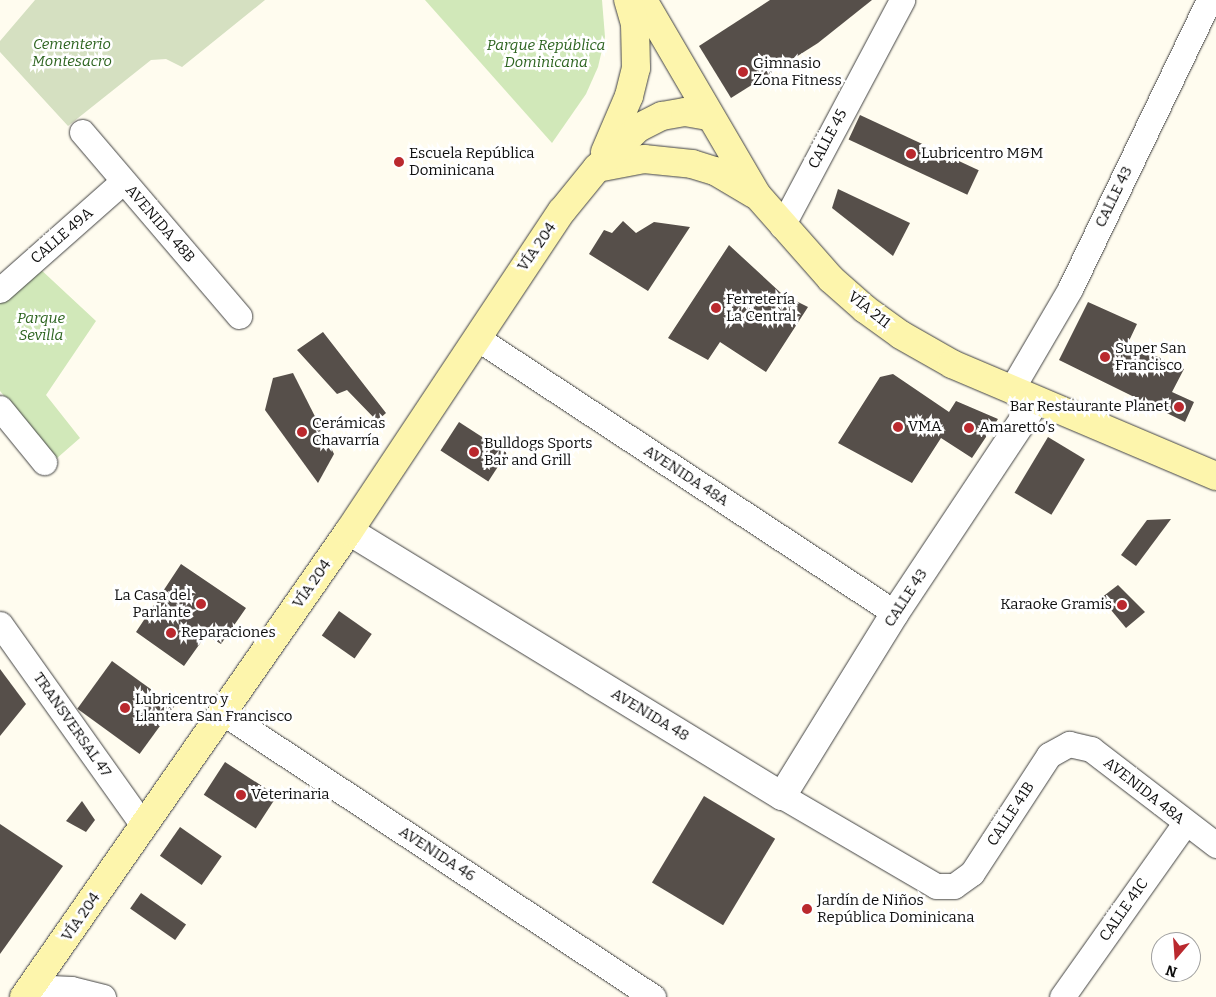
<!DOCTYPE html>
<meta charset="utf-8">
<style>
body{margin:0}
#map{position:relative;width:1216px;height:997px;overflow:hidden;background:#fffcef;font-family:Bitter,serif}
div>[style]{position:absolute}
.green>*{inset:0;background:#d1e8b9}
.cemetery>*{inset:0;background:#d5e0c1}
.building>*{inset:0;background:#564f4a;transform-origin:0 0}
.roads{filter:drop-shadow(0 0 1px #414141) drop-shadow(0 0 1px #414141)}
.minor>*{height:25px;margin:-12.5px;padding:0 12.5px;transform-origin:12.5px;border-radius:12.5px;background:#fff}
.tertiary>*{height:28px;margin:-14px;padding:0 14px;transform-origin:14px;border-radius:14px;background:#fff}
.secondary>*{height:28px;margin:-14px;padding:0 14px;transform-origin:14px;border-radius:14px;background:#fdf5ac}
.dots>*{width:14px;height:14px;translate:-50% -50%;box-sizing:border-box;border:2px solid #fff;border-radius:50%}
span{translate:-50% -50%;white-space:nowrap;text-align:center;line-height:1.15;-webkit-text-stroke:5px #fff;paint-order:stroke}
.park-label{font-size:15px;color:#2d6420;font-style:italic}
.poi-label{font-size:15px;color:#0e0e0e}
.left{translate:0 -50%;text-align:left}
.right{translate:-100% -50%;text-align:right}
.street-label{font-size:15px;color:#0e0e0e}
.north{position:absolute;left:1151px;top:932px;width:50px;height:50px;box-sizing:border-box;background:#fff;border:1px solid #9f9f9f;border-radius:50%;rotate:198deg;font-size:14px;font-weight:700;line-height:20px;text-align:center;color:#0e0e0e}
.north::after{content:'';display:block;margin:auto;width:18px;height:22px;background:#ba292e;clip-path:polygon(50% 0,100% 100%,50% 72%,0 100%)}
</style>
<div id="map">
<div class="green">
<i style="clip-path:polygon(425px 0,602px 0,605px 37px,598px 67px,586px 94px,552px 143px)"></i>
<i style="clip-path:polygon(38px 267px,96px 321px,46px 395px,80px 438px,56px 459px,0 391px,0 300px)"></i>
</div>
<div class="cemetery">
<i style="clip-path:polygon(35px 0,265px 0,182px 67px,166px 59px,151px 60px,68px 126px,0 52px,0 41px)"></i>
</div>
<div class="building">
<i style="clip-path:polygon(770px 0,872px 0,818px 43px,731px 98px,699px 46px)"></i>
<i style="left:860px;top:115px;width:131px;height:27px;rotate:25deg"></i>
<i style="clip-path:polygon(838px 189px,910px 223px,893px 256px,832px 208px)"></i>
<i style="clip-path:polygon(623px 221px,636px 233px,654px 222px,690px 227px,648px 291px,589px 254px,604px 230px,612px 233px)"></i>
<i style="clip-path:polygon(729px 245px,782px 294px,808px 307px,766px 372px,720px 342px,708px 360px,668px 338px)"></i>
<i style="clip-path:polygon(1088px 302px,1137px 324px,1128px 343px,1184px 369px,1172px 392px,1194px 402px,1185px 422px,1059px 360px)"></i>
<i style="clip-path:polygon(323px 332px,386px 413px,377px 421px,347px 390px,337px 394px,297px 350px)"></i>
<i style="clip-path:polygon(293px 373px,334px 454px,318px 483px,265px 410px,273px 378px)"></i>
<i style="clip-path:polygon(893px 374px,949px 412px,956px 401px,998px 419px,972px 458px,941px 438px,912px 483px,838px 443px,880px 377px)"></i>
<i style="left:459px;top:422px;width:57px;height:34px;rotate:33deg"></i>
<i style="left:1048px;top:437px;width:43px;height:65px;rotate:31deg"></i>
<i style="clip-path:polygon(1171px 519px,1136px 566px,1121px 555px,1147px 520px)"></i>
<i style="clip-path:polygon(181px 564px,246px 608px,221px 644px,206px 635px,184px 666px,136px 632px)"></i>
<i style="clip-path:polygon(1118px 585px,1145px 612px,1126px 628px,1101px 598px)"></i>
<i style="left:339px;top:611px;width:40px;height:30px;rotate:35deg"></i>
<i style="left:112px;top:661px;width:77px;height:59px;rotate:36deg"></i>
<i style="clip-path:polygon(0 669px,26px 704px,0 736px)"></i>
<i style="left:225px;top:762px;width:62px;height:39px;rotate:33deg"></i>
<i style="left:704px;top:796px;width:83px;height:101px;rotate:31deg"></i>
<i style="clip-path:polygon(82px 801px,95px 820px,86px 832px,66px 821px)"></i>
<i style="clip-path:polygon(0 824px,63px 866px,0 954px)"></i>
<i style="left:180px;top:827px;width:51px;height:35px;rotate:35deg"></i>
<i style="left:141px;top:893px;width:55px;height:19px;rotate:35deg"></i>
</div>
<div class="roads">
<div class="minor">
<i style="left:82px;top:132px;width:242px;rotate:49.5deg"></i>
<i style="left:782px;top:226px;width:256px;rotate:-62deg"></i>
<i style="left:0;top:290px;width:164px;rotate:-41.5deg"></i>
<i style="left:477px;top:338px;width:500px;rotate:33.34deg"></i>
<i style="left:1011px;top:390px;width:117px;rotate:-59.7deg"></i>
<i style="left:1070px;top:289px;width:321px;rotate:-64.3deg"></i>
<i style="left:0;top:408px;width:70px;rotate:50.8deg"></i>
<i style="left:0;top:624px;width:247px;rotate:54.6deg"></i>
<i style="left:222px;top:712px;width:517px;rotate:33.47deg"></i>
<i style="left:782px;top:796px;width:178px;rotate:30.3deg"></i>
<i style="left:936px;top:886px;width:18px"></i>
<i style="left:954px;top:886px;width:22px;rotate:-36deg"></i>
<i style="left:972px;top:873px;width:141px;rotate:-56.9deg"></i>
<i style="left:1049px;top:755px;width:23px;rotate:-29deg"></i>
<i style="left:1069px;top:744px;width:23px;rotate:13deg"></i>
<i style="left:1091px;top:749px;width:158px;rotate:37.5deg"></i>
<i style="left:31px;top:987px;width:40px;rotate:2.9deg"></i>
<i style="left:71px;top:989px;width:33px;rotate:14deg"></i>
<i style="left:1062px;top:997px;width:213px;rotate:-54.7deg"></i>
</div>
<div class="tertiary">
<i style="left:349px;top:531px;width:508px;rotate:31.47deg"></i>
<i style="left:782px;top:796px;width:215px;rotate:-58.3deg"></i>
<i style="left:895px;top:613px;width:253px;rotate:-56.4deg"></i>
</div>
<div class="secondary">
<i style="left:643px;top:0;width:226px;rotate:59.7deg"></i>
<i style="left:757px;top:195px;width:112px;rotate:48.6deg"></i>
<i style="left:831px;top:279px;width:45px;rotate:41.4deg"></i>
<i style="left:865px;top:309px;width:44px;rotate:35.8deg"></i>
<i style="left:901px;top:335px;width:59px;rotate:29.6deg"></i>
<i style="left:952px;top:364px;width:287px;rotate:23deg"></i>
<i style="left:605px;top:152px;width:61px;rotate:-66.8deg"></i>
<i style="left:629px;top:96px;width:29px;rotate:-76deg"></i>
<i style="left:636px;top:68px;width:44px;rotate:-91.3deg"></i>
<i style="left:635px;top:24px;width:25px;rotate:-106deg"></i>
<i style="left:597px;top:168px;width:48px;rotate:-10.8deg"></i>
<i style="left:644px;top:159px;width:48px;rotate:5.9deg"></i>
<i style="left:692px;top:164px;width:24px;rotate:17deg"></i>
<i style="left:715px;top:171px;width:45px;rotate:30.5deg"></i>
<i style="left:24px;top:997px;width:568px;rotate:-55.11deg"></i>
<i style="left:349px;top:531px;width:384px;rotate:-56.4deg"></i>
<i style="left:562px;top:211px;width:55px;rotate:-50.9deg"></i>
<i style="left:597px;top:168px;width:57px;rotate:-44.3deg"></i>
<i style="left:638px;top:128px;width:27px;rotate:-27deg"></i>
<i style="left:662px;top:116px;width:23px;rotate:-10deg"></i>
<i style="left:685px;top:112px;width:23px;rotate:10deg"></i>
</div>
</div>
<div class="dots">
<i style="left:743px;top:72px;background:#ba292e"></i>
<i style="left:911px;top:154px;background:#ba292e"></i>
<i style="left:399px;top:162px;background:#ba292e"></i>
<i style="left:716px;top:308px;background:#ba292e"></i>
<i style="left:1105px;top:357px;background:#ba292e"></i>
<i style="left:1179px;top:407px;background:#ba292e"></i>
<i style="left:898px;top:427px;background:#ba292e"></i>
<i style="left:969px;top:428px;background:#ba292e"></i>
<i style="left:302px;top:432px;background:#ba292e"></i>
<i style="left:474px;top:452px;background:#ba292e"></i>
<i style="left:201px;top:604px;background:#ba292e"></i>
<i style="left:1122px;top:605px;background:#ba292e"></i>
<i style="left:171px;top:633px;background:#ba292e"></i>
<i style="left:125px;top:708px;background:#ba292e"></i>
<i style="left:241px;top:795px;background:#ba292e"></i>
<i style="left:807px;top:909px;background:#ba292e"></i>
</div>
<div class="park-label">
<span style="left:72px;top:53px">Cementerio<br>Montesacro</span>
<span style="left:546px;top:54px">Parque República<br>Dominicana</span>
<span style="left:41px;top:327px">Parque<br>Sevilla</span>
</div>
<div class="poi-label">
<span class="left" style="left:753px;top:72px">Gimnasio<br>Zona Fitness</span>
<span class="left" style="left:409px;top:162px">Escuela República<br>Dominicana</span>
<span class="left" style="left:921px;top:154px">Lubricentro M&amp;M</span>
<span class="left" style="left:726px;top:308px">Ferretería<br>La Central</span>
<span class="left" style="left:1115px;top:357px">Super San<br>Francisco</span>
<span class="right" style="left:1169px;top:407px">Bar Restaurante Planet</span>
<span class="left" style="left:312px;top:432px">Cerámicas<br>Chavarría</span>
<span class="left" style="left:908px;top:427px">VMA</span>
<span class="left" style="left:979px;top:428px">Amaretto's</span>
<span class="left" style="left:484px;top:452px">Bulldogs Sports<br>Bar and Grill</span>
<span class="right" style="left:191px;top:604px">La Casa del<br>Parlante</span>
<span class="right" style="left:1112px;top:605px">Karaoke Gramis</span>
<span class="left" style="left:181px;top:633px">Reparaciones</span>
<span class="left" style="left:135px;top:708px">Lubricentro y<br>Llantera San Francisco</span>
<span class="left" style="left:251px;top:795px">Veterinaria</span>
<span class="left" style="left:817px;top:909px">Jardín de Niños<br>República Dominicana</span>
</div>
<div class="street-label">
<span style="left:828px;top:139px;rotate:-62deg">CALLE 45</span>
<span style="left:1114px;top:197px;rotate:-64deg">CALLE 43</span>
<span style="left:160px;top:224px;rotate:49deg">AVENIDA 48B</span>
<span style="left:62px;top:236px;rotate:-41deg">CALLE 49A</span>
<span style="left:537px;top:247px;rotate:-55deg">VÍA 204</span>
<span style="left:869px;top:310px;rotate:38deg">VÍA 211</span>
<span style="left:686px;top:476px;rotate:33deg">AVENIDA 48A</span>
<span style="left:312px;top:584px;rotate:-55deg">VÍA 204</span>
<span style="left:906px;top:598px;rotate:-57deg">CALLE 43</span>
<span style="left:650px;top:715px;rotate:31deg">AVENIDA 48</span>
<span style="left:72px;top:725px;rotate:55deg">TRANSVERSAL 47</span>
<span style="left:1144px;top:791px;rotate:38deg">AVENIDA 48A</span>
<span style="left:1011px;top:814px;rotate:-57deg">CALLE 41B</span>
<span style="left:437px;top:854px;rotate:33deg">AVENIDA 46</span>
<span style="left:1124px;top:910px;rotate:-55deg">CALLE 41C</span>
<span style="left:81px;top:917px;rotate:-55deg">VÍA 204</span>
</div>
<div class="north">N</div>
</div>
